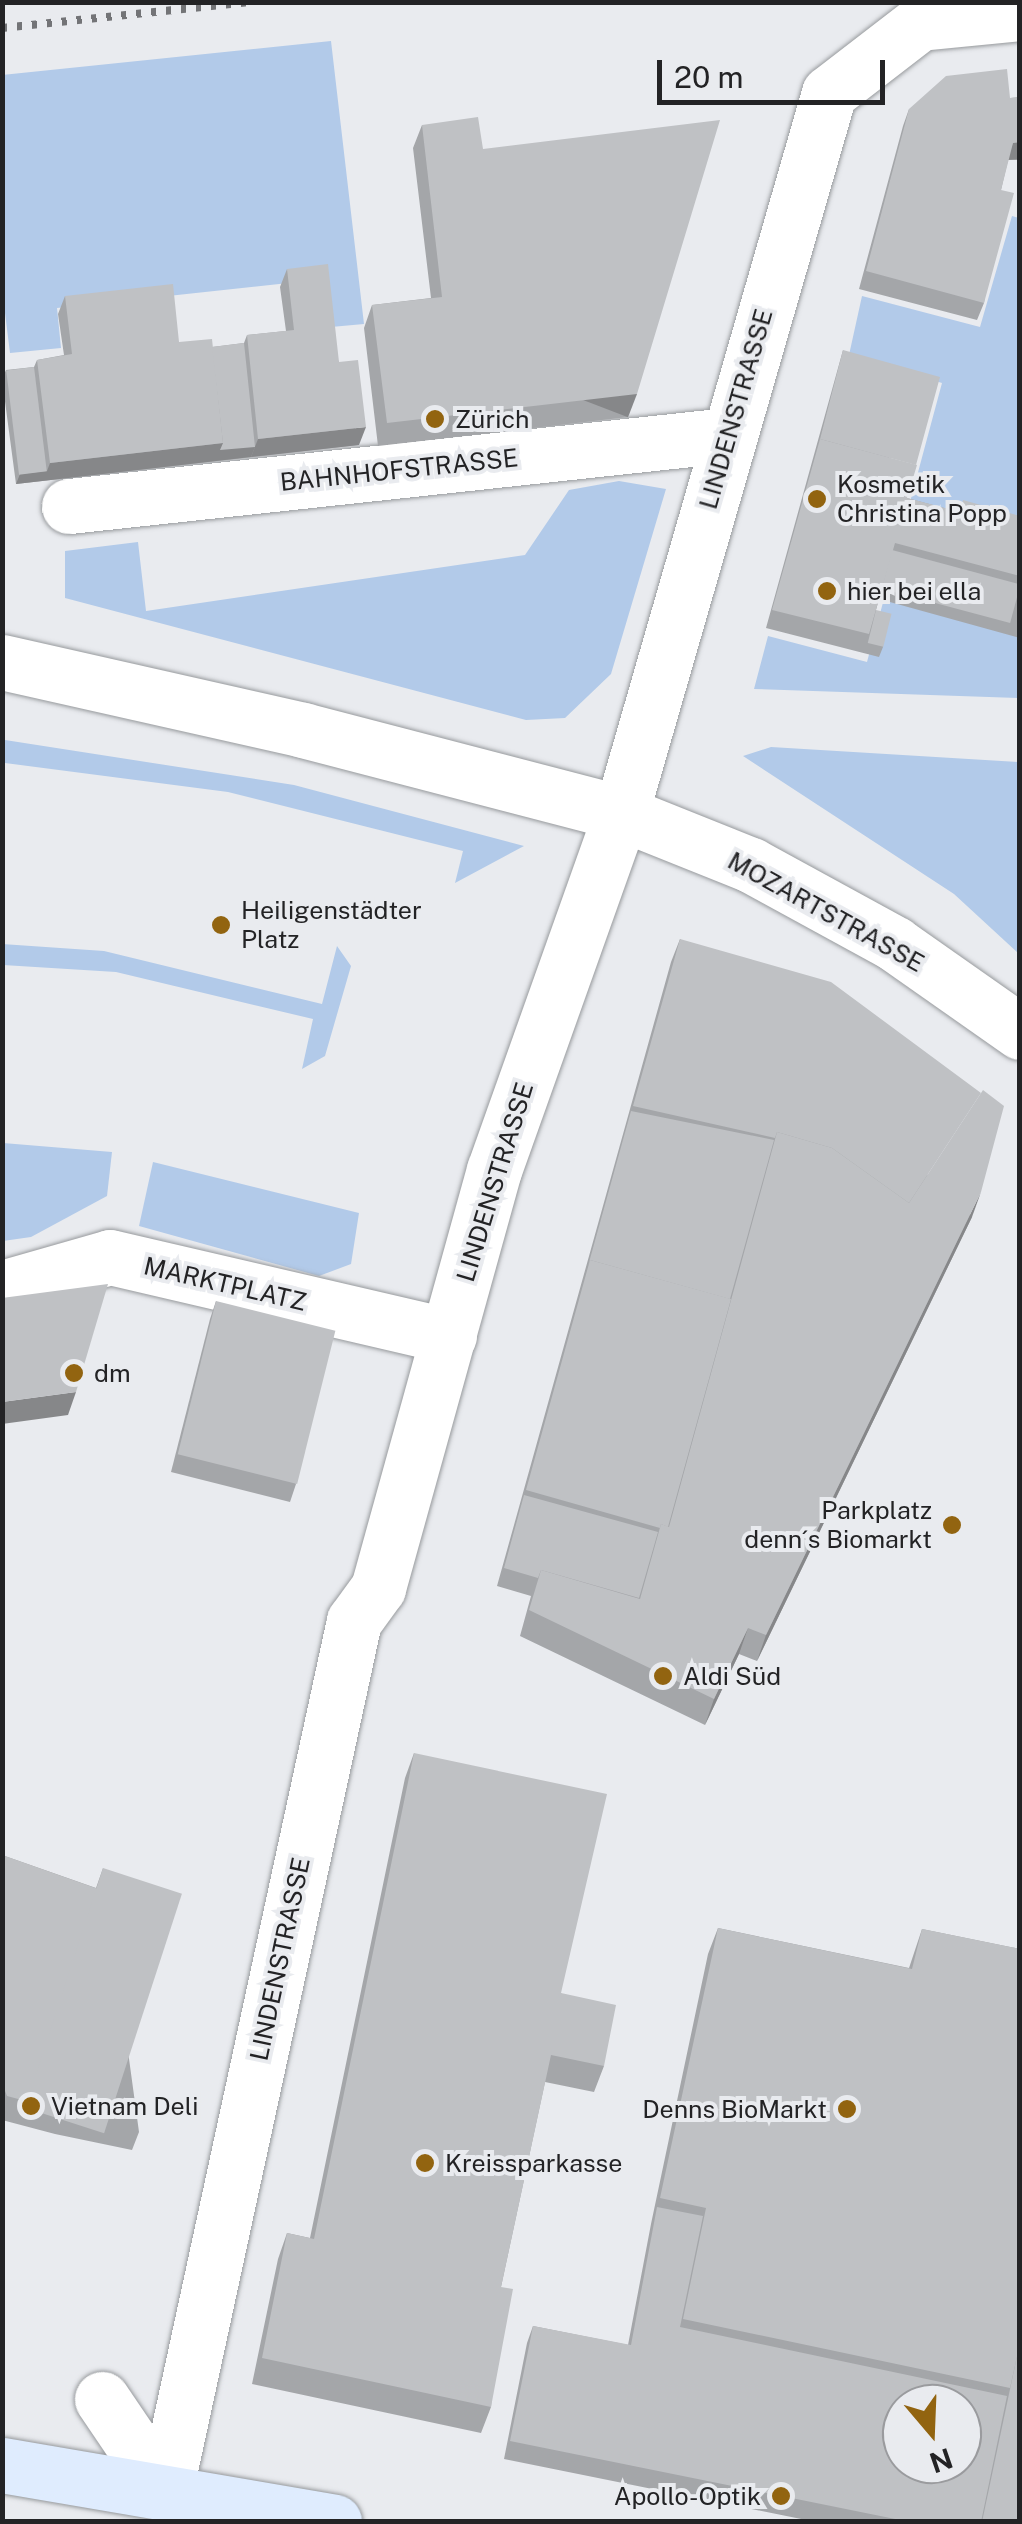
<!DOCTYPE html>
<meta charset="utf-8">
<style>
body{margin:0}
#map{position:relative;width:1022px;height:2524px;overflow:hidden;background:#e9ebef;font-family:"Public Sans",sans-serif}
div>[style]{position:absolute}
.green>*{inset:0;background:#b2cae9}
.roads{filter:drop-shadow(0 0 2px #979a9d) drop-shadow(0 0 2px #979a9d)}
.pedestrian>*{height:55px;margin:-27.5px;padding:0 27.5px;transform-origin:27.5px;border-radius:27.5px;background:#fff}
.minor>*{height:55px;margin:-27.5px;padding:0 27.5px;transform-origin:27.5px;border-radius:27.5px;background:#fff}
.secondary>*{height:55px;margin:-27.5px;padding:0 27.5px;transform-origin:27.5px;border-radius:27.5px;background:#dfecfe}
.rail>*{height:8px;margin-top:-4px;transform-origin:0;background:repeating-linear-gradient(90deg,#737477 0 5px,transparent 0 15px)}
.wall>*{inset:0;background:#a4a6a9}
.shaded-wall>*{inset:0;background:#868789;transform-origin:0 0}
.building>*{inset:0;background:#bfc1c4;transform-origin:0 0}
.dots>*{width:28px;height:28px;translate:-50% -50%;box-sizing:border-box;border:5px solid #e9ebef;border-radius:50%}
span{translate:-50% -50%;white-space:nowrap;text-align:center;line-height:1.15;-webkit-text-stroke:8px #e9ebef;paint-order:stroke}
.street-label{font-size:25px;color:#232325}
.poi-label{font-size:25px;color:#232325}
.left{translate:0 -50%;text-align:left}
.right{translate:-100% -50%;text-align:right}
.frame{position:absolute;inset:0;border:5px solid #232325;pointer-events:none}
.north{position:absolute;left:882px;top:2384px;width:100px;height:100px;box-sizing:border-box;background:#e9ebef;border:2px solid #9a9b9e;border-radius:50%;rotate:161deg;font-size:28px;font-weight:700;line-height:40px;text-align:center;color:#232325}
.north::after{content:'';display:block;margin:auto;width:35px;height:45px;background:#926410;clip-path:polygon(50% 0,100% 100%,50% 72%,0 100%)}
.scale{position:absolute;left:657px;top:60px;width:228px;height:45px;box-sizing:border-box;border:5px solid #232325;border-top:0;padding-left:12px;font-size:30px;line-height:35px;white-space:nowrap;color:#232325;-webkit-text-stroke:8px #e9ebef;paint-order:stroke}
</style>
<div id="map">
<div class="green">
<i style="clip-path:polygon(331px 41px,364px 324px,331px 327px,325px 279px,57px 308px,61px 348px,10px 353px,2px 289px,2px 75px)"></i>
<i style="clip-path:polygon(1012px 216px,1019px 218px,1019px 698px,754px 689px,768px 636px,867px 662px,942px 383px,849px 355px,862px 296px,980px 327px)"></i>
<i style="clip-path:polygon(619px 481px,666px 489px,611px 674px,565px 718px,526px 720px,65px 598px,65px 551px,138px 542px,146px 611px,525px 555px,569px 490px)"></i>
<i style="clip-path:polygon(5px 740px,294px 785px,524px 846px,455px 883px,463px 851px,228px 792px,5px 763px)"></i>
<i style="clip-path:polygon(771px 747px,1019px 762px,1019px 954px,954px 894px,743px 756px)"></i>
<i style="clip-path:polygon(2px 944px,104px 951px,322px 1004px,337px 946px,351px 966px,325px 1056px,302px 1069px,313px 1019px,116px 972px,3px 965px)"></i>
<i style="clip-path:polygon(3px 1143px,112px 1152px,107px 1196px,31px 1237px,3px 1241px)"></i>
<i style="clip-path:polygon(153px 1162px,359px 1213px,351px 1264px,319px 1276px,139px 1226px)"></i>
</div>
<div class="roads">
<div class="pedestrian">
<i style="left:2px;top:1288px;width:112px;rotate:-16deg"></i>
<i style="left:110px;top:1257px;width:348px;rotate:13.1deg"></i>
<i style="left:102px;top:2399px;width:112px;rotate:55.9deg"></i>
</div>
<div class="minor">
<i style="left:69px;top:506px;width:663px;rotate:-6.15deg"></i>
<i style="left:2px;top:662px;width:309px;rotate:12.7deg"></i>
<i style="left:303px;top:730px;width:329px;rotate:14.6deg"></i>
<i style="left:621px;top:813px;width:140px;rotate:21.8deg"></i>
<i style="left:751px;top:865px;width:164px;rotate:28.7deg"></i>
<i style="left:895px;top:944px;width:153px;rotate:35.1deg"></i>
<i style="left:165px;top:2492px;width:891px;rotate:-77.76deg"></i>
<i style="left:354px;top:1621px;width:41px;rotate:-54deg"></i>
<i style="left:378px;top:1588px;width:434px;rotate:-74.5deg"></i>
<i style="left:494px;top:1170px;width:379px;rotate:-70.4deg"></i>
<i style="left:621px;top:813px;width:749px;rotate:-73.89deg"></i>
<i style="left:829px;top:93px;width:115px;rotate:-37.6deg"></i>
<i style="left:920px;top:23px;width:100px;rotate:-5.7deg"></i>
</div>
<div class="secondary">
<i style="left:2px;top:2465px;width:337px;rotate:9.7deg"></i>
</div>
</div>
<div class="rail">
<i style="left:2px;top:28px;width:249px;rotate:-6deg"></i>
</div>
<div class="wall">
<i style="clip-path:polygon(1020px 97px,1020px 160px,1008px 160px,1001px 190px,984px 303px,977px 320px,859px 289px,903px 126px,909px 109px)"></i>
<i style="clip-path:polygon(422px 125px,483px 149px,628px 417px,378px 446px,364px 328px,372px 305px,431px 298px,413px 148px)"></i>
<i style="clip-path:polygon(287px 269px,339px 362px,359px 445px,16px 484px,2px 379px,6px 370px,34px 367px,37px 360px,64px 355px,58px 314px,65px 296px,179px 342px,212px 347px,244px 343px,247px 335px,286px 331px,280px 287px)"></i>
<i style="clip-path:polygon(843px 350px,907px 498px,959px 512px,1020px 516px,1020px 638px,879px 599px,876px 610px,883px 647px,879px 657px,766px 628px)"></i>
<i style="clip-path:polygon(680px 939px,972px 1217px,757px 1661px,739px 1654px,705px 1725px,520px 1636px,531px 1596px,497px 1586px,671px 962px)"></i>
<i style="clip-path:polygon(216px 1301px,296px 1484px,290px 1502px,171px 1472px,210px 1319px)"></i>
<i style="clip-path:polygon(414px 1753px,561px 1993px,604px 2066px,594px 2092px,545px 2082px,501px 2287px,491px 2407px,481px 2433px,252px 2384px,278px 2259px,287px 2233px,310px 2238px,405px 1778px)"></i>
<i style="clip-path:polygon(2px 1855px,96px 1888px,103px 1868px,139px 2132px,132px 2150px,55px 2134px,2px 2120px)"></i>
<i style="clip-path:polygon(718px 1928px,909px 1968px,922px 1929px,1020px 1949px,1020px 2522px,816px 2522px,504px 2459px,527px 2343px,533px 2326px,628px 2345px,651px 2224px,708px 1954px)"></i>
</div>
<div class="shaded-wall">
<i style="clip-path:polygon(1020px 142px,1020px 159px,1006px 160px,1013px 143px)"></i>
<i style="left:637px;top:394px;width:25px;height:252px;rotate:111deg"></i>
<i style="clip-path:polygon(366px 427px,359px 445px,251px 457px,258px 439px)"></i>
<i style="clip-path:polygon(223px 443px,255px 447px,251px 457px,16px 484px,20px 474px,47px 471px,50px 463px)"></i>
<i style="clip-path:polygon(981px 1192px,972px 1217px,757px 1661px,766px 1635px)"></i>
<i style="clip-path:polygon(76px 1392px,68px 1415px,2px 1424px,2px 1402px)"></i>
<i style="clip-path:polygon(748px 1628px,739px 1654px,705px 1725px,714px 1699px)"></i>
</div>
<div class="building">
<i style="clip-path:polygon(1007px 69px,1010px 98px,1020px 97px,1020px 142px,1013px 143px,1001px 190px,1014px 193px,984px 303px,866px 271px,909px 109px,946px 76px)"></i>
<i style="clip-path:polygon(478px 117px,483px 149px,720px 120px,637px 394px,387px 423px,372px 305px,442px 297px,422px 125px)"></i>
<i style="clip-path:polygon(328px 264px,339px 362px,358px 360px,366px 427px,258px 439px,247px 335px,294px 330px,287px 269px)"></i>
<i style="clip-path:polygon(173px 284px,179px 342px,212px 339px,223px 443px,50px 463px,37px 360px,72px 354px,65px 296px)"></i>
<i style="clip-path:polygon(244px 343px,255px 447px,220px 450px,223px 443px,212px 347px)"></i>
<i style="clip-path:polygon(843px 350px,940px 377px,916px 465px,820px 439px,818px 447px)"></i>
<i style="left:34px;top:367px;width:105px;height:28px;rotate:83deg"></i>
<i style="clip-path:polygon(820px 439px,917px 465px,907px 498px,960px 512px,963px 500px,1020px 516px,1020px 576px,895px 543px,869px 634px,772px 610px)"></i>
<i style="left:892px;top:550px;width:133px;height:40px;rotate:15deg"></i>
<i style="left:876px;top:610px;width:16px;height:34px;rotate:14deg"></i>
<i style="clip-path:polygon(680px 939px,831px 982px,981px 1093px,909px 1203px,832px 1148px,777px 1132px,775px 1138px,633px 1106px)"></i>
<i style="clip-path:polygon(983px 1090px,1004px 1106px,981px 1192px,766px 1635px,748px 1628px,714px 1699px,529px 1610px,541px 1570px,640px 1599px,661px 1524px,669px 1527px,777px 1132px,832px 1148px,909px 1203px)"></i>
<i style="clip-path:polygon(631px 1111px,774px 1140px,730px 1299px,590px 1260px,588px 1266px)"></i>
<i style="clip-path:polygon(590px 1260px,731px 1299px,668px 1527px,661px 1524px,660px 1528px,526px 1490px)"></i>
<i style="clip-path:polygon(108px 1284px,76px 1392px,2px 1402px,2px 1298px)"></i>
<i style="left:216px;top:1301px;width:123px;height:158px;rotate:14deg"></i>
<i style="clip-path:polygon(524px 1495px,658px 1532px,639px 1598px,541px 1570px,538px 1578px,504px 1568px)"></i>
<i style="clip-path:polygon(414px 1753px,607px 1794px,561px 1993px,616px 2005px,604px 2066px,551px 2055px,501px 2287px,513px 2289px,491px 2407px,262px 2358px,287px 2233px,314px 2239px)"></i>
<i style="clip-path:polygon(2px 1855px,101px 1890px,63px 2111px,7px 2096px,2px 2083px)"></i>
<i style="left:103px;top:1868px;width:83px;height:252px;rotate:18deg"></i>
<i style="clip-path:polygon(718px 1928px,912px 1969px,922px 1929px,1020px 1949px,1020px 2343px,1010px 2388px,683px 2319px,706px 2208px,660px 2198px)"></i>
<i style="clip-path:polygon(evenodd,657px 2207px,703px 2216px,680px 2327px,1007px 2396px,981px 2522px,910px 2522px,510px 2441px,533px 2326px,631px 2345px,657px 2207px,902px 2404px,962px 2404px,962px 2464px,902px 2464px,902px 2404px)"></i>
<i style="clip-path:polygon(1020px 2343px,1020px 2522px,982px 2522px,1017px 2356px)"></i>
</div>
<div class="dots">
<i style="left:435px;top:419px;background:#926410"></i>
<i style="left:817px;top:499px;background:#926410"></i>
<i style="left:827px;top:591px;background:#926410"></i>
<i style="left:221px;top:925px;background:#926410"></i>
<i style="left:74px;top:1373px;background:#926410"></i>
<i style="left:952px;top:1525px;background:#926410"></i>
<i style="left:663px;top:1676px;background:#926410"></i>
<i style="left:31px;top:2106px;background:#926410"></i>
<i style="left:847px;top:2109px;background:#926410"></i>
<i style="left:425px;top:2163px;background:#926410"></i>
<i style="left:781px;top:2496px;background:#926410"></i>
</div>
<div class="street-label">
<span style="left:736px;top:409px;rotate:-74deg">LINDENSTRASSE</span>
<span style="left:399px;top:470px;rotate:-6deg">BAHNHOFSTRASSE</span>
<span style="left:826px;top:912px;rotate:29deg">MOZARTSTRASSE</span>
<span style="left:495px;top:1182px;rotate:-73deg">LINDENSTRASSE</span>
<span style="left:225px;top:1284px;rotate:13deg">MARKTPLATZ</span>
<span style="left:280px;top:1959px;rotate:-78deg">LINDENSTRASSE</span>
</div>
<div class="poi-label">
<span class="left" style="left:455px;top:419px">Zürich</span>
<span class="left" style="left:837px;top:499px">Kosmetik<br>Christina Popp</span>
<span class="left" style="left:847px;top:591px">hier bei ella</span>
<span class="left" style="left:241px;top:925px">Heiligenstädter<br>Platz</span>
<span class="left" style="left:94px;top:1373px">dm</span>
<span class="right" style="left:932px;top:1525px">Parkplatz<br>denn´s Biomarkt</span>
<span class="left" style="left:683px;top:1676px">Aldi Süd</span>
<span class="left" style="left:51px;top:2106px">Vietnam Deli</span>
<span class="right" style="left:827px;top:2109px">Denns BioMarkt</span>
<span class="left" style="left:445px;top:2163px">Kreissparkasse</span>
<span class="right" style="left:761px;top:2496px">Apollo-Optik</span>
</div>
<div class="frame"></div>
<div class="north">N</div>
<div class="scale">20 m</div>
</div>
